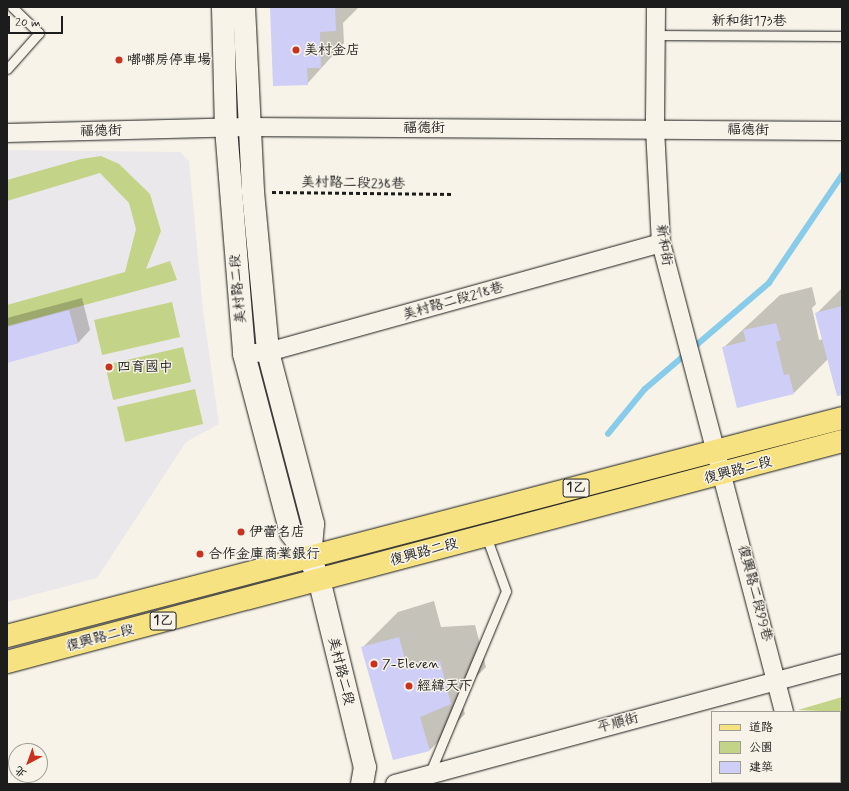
<!DOCTYPE html>
<meta charset="utf-8">
<style>
body{margin:0}
#map{position:relative;width:849px;height:791px;overflow:hidden;background:#f7f3e8;font-family:Mynerve,"LXGW WenKai TC",sans-serif}
div>[style]{position:absolute}
.built>*{inset:0;background:#ebe8ec}
.green>*{inset:0;background:#c3d387;transform-origin:0 0}
.shadow>*{inset:0;background:#0003}
.stream>*{height:5.5px;margin:-2.75px;padding:0 2.75px;transform-origin:2.75px;border-radius:2.75px;background:#89ccea}
.building>*{inset:0;background:#cecef7}
.path>*{height:2.5px;margin-top:-1.25px;transform-origin:0;background:repeating-linear-gradient(90deg,#1c1c1c 0 4px,transparent 0 7px)}
.roads{filter:drop-shadow(0 0 1px #1c1c1c) drop-shadow(0 0 1px #1c1c1c)}
.lane>*{height:9px;margin:-4.5px;padding:0 4.5px;transform-origin:4.5px;border-radius:4.5px;background:#f7f3e8}
.street>*{height:18px;margin:-9px;padding:0 9px;transform-origin:9px;border-radius:9px;background:#f7f3e8}
.secondary>*{height:22px;margin:-11px;padding:0 11px;transform-origin:11px;border-radius:11px;background:#f7f3e8}
.primary>*{height:22px;margin:-11px;padding:0 11px;transform-origin:11px;border-radius:11px;background:#f7e281}
.dots>*{width:11px;height:11px;translate:-50% -50%;box-sizing:border-box;border:2px solid #f7f3e8;border-radius:50%}
span{translate:-50% -50%;white-space:nowrap;text-align:center;line-height:1.15;-webkit-text-stroke:3px #f7f3e8;paint-order:stroke}
.shield-label span{padding:1px 3px;background:#f7f3e8;border:1px solid;border-radius:3px;-webkit-text-stroke-width:0}
.shield-label{font-size:13px;color:#1c1c1c;font-weight:700}
.street-label{font-size:14px;color:#1c1c1c}
.poi-label{font-size:14px;color:#1c1c1c}
.left{translate:0 -50%;text-align:left}
.frame{position:absolute;inset:0;border:8px solid #1c1c1c;pointer-events:none}
.legend{position:absolute;left:711px;top:711px;width:130px;height:72px;box-sizing:border-box;background:#f7f3e8;border:1px solid #9f9d96;margin:0;padding:5px 7px;list-style:none;font-size:12px;color:#1c1c1c}
.legend li{display:flex;align-items:center;gap:8px;height:20px}
.legend b{width:20px;border:1px solid #9f9d96}
.north{position:absolute;left:8px;top:743px;width:40px;height:40px;box-sizing:border-box;background:#f7f3e8;border:1px solid #9f9d96;border-radius:50%;rotate:221deg;font-size:11px;font-weight:700;line-height:16px;text-align:center;color:#1c1c1c}
.north::after{content:'';display:block;margin:auto;width:14px;height:18px;background:#c8321e;clip-path:polygon(50% 0,100% 100%,50% 72%,0 100%)}
.scale{position:absolute;left:8px;top:16px;width:55px;height:18px;box-sizing:border-box;border:2px solid #1c1c1c;border-top:0;padding-left:5px;font-size:12px;line-height:14px;white-space:nowrap;color:#1c1c1c;-webkit-text-stroke:3px #f7f3e8;paint-order:stroke}
</style>
<div id="map">
<div class="built">
<i style="clip-path:polygon(7px 150px,180px 152px,189px 161px,203px 310px,219px 424px,186px 442px,97px 578px,7px 602px)"></i>
</div>
<div class="green">
<i style="clip-path:polygon(101px 156px,119px 164px,150px 194px,161px 231px,146px 269px,170px 261px,177px 280px,7px 326px,7px 305px,125px 272px,136px 229px,129px 203px,100px 173px,7px 201px,7px 180px,81px 159px)"></i>
<i style="left:172px;top:302px;width:36px;height:80px;rotate:77deg"></i>
<i style="left:183px;top:347px;width:36px;height:80px;rotate:77deg"></i>
<i style="left:195px;top:389px;width:36px;height:80px;rotate:77deg"></i>
<i style="clip-path:polygon(842px 697px,842px 784px,834px 784px,831px 782px,840px 782px,840px 712px,798px 710px)"></i>
</div>
<div class="shadow">
<i style="clip-path:polygon(272px 7px,359px 7px,343px 23px,344px 43px,307px 84px)"></i>
<i style="clip-path:polygon(812px 287px,816px 304px,812px 308px,819px 340px,823px 339px,816px 314px,842px 288px,842px 379px,828px 359px,794px 393px,723px 348px,780px 295px)"></i>
<i style="clip-path:polygon(82px 298px,90px 330px,78px 343px,7px 362px,7px 318px)"></i>
<i style="clip-path:polygon(434px 601px,441px 627px,475px 625px,486px 667px,459px 694px,465px 714px,430px 750px,362px 648px,398px 612px)"></i>
</div>
<div class="stream">
<i style="left:608px;top:434px;width:58px;rotate:-50.6deg"></i>
<i style="left:645px;top:389px;width:163px;rotate:-40.5deg"></i>
<i style="left:769px;top:283px;width:130px;rotate:-55.9deg"></i>
</div>
<div class="building">
<i style="clip-path:polygon(270px 7px,335px 7px,336px 31px,320px 32px,321px 68px,307px 68px,308px 85px,273px 86px)"></i>
<i style="clip-path:polygon(842px 306px,842px 395px,837px 396px,815px 313px)"></i>
<i style="clip-path:polygon(69px 310px,78px 343px,7px 363px,7px 327px)"></i>
<i style="clip-path:polygon(776px 323px,781px 340px,776px 342px,784px 375px,789px 374px,794px 394px,737px 408px,722px 347px,746px 341px,743px 330px)"></i>
<i style="clip-path:polygon(399px 637px,406px 663px,440px 661px,451px 704px,420px 717px,430px 751px,393px 760px,361px 647px)"></i>
</div>
<div class="path">
<i style="left:272px;top:192px;width:182px;rotate:0.6deg"></i>
</div>
<div class="roads">
<div class="lane">
<i style="left:656px;top:35px;width:186px;rotate:0.3deg"></i>
<i style="left:7px;top:69px;width:48px;rotate:-48.4deg"></i>
<i style="left:39px;top:33px;width:37px;rotate:-136deg"></i>
<i style="left:429px;top:775px;width:199px;rotate:-67.3deg"></i>
<i style="left:506px;top:591px;width:59px;rotate:-110deg"></i>
</div>
<div class="street">
<i style="left:656px;top:7px;width:122px;rotate:90.5deg"></i>
<i style="left:655px;top:129px;width:114px;rotate:87deg"></i>
<i style="left:661px;top:243px;width:485px;rotate:75.3deg"></i>
<i style="left:7px;top:133px;width:241px;rotate:-1.4deg"></i>
<i style="left:248px;top:127px;width:594px;rotate:0.39deg"></i>
<i style="left:244px;top:354px;width:24px;rotate:-5deg"></i>
<i style="left:268px;top:352px;width:408px;rotate:-15.5deg"></i>
<i style="left:817px;top:782px;width:4px;rotate:34deg"></i>
<i style="left:395px;top:784px;width:463px;rotate:-15.1deg"></i>
<i style="left:773px;top:784px;width:3px;rotate:-45deg"></i>
</div>
<div class="secondary">
<i style="left:223px;top:7px;width:121px;rotate:88.6deg"></i>
<i style="left:226px;top:128px;width:227px;rotate:85.4deg"></i>
<i style="left:244px;top:354px;width:185px;rotate:75.3deg"></i>
<i style="left:291px;top:533px;width:32px;rotate:54deg"></i>
<i style="left:310px;top:559px;width:22px;rotate:66deg"></i>
<i style="left:319px;top:579px;width:194px;rotate:76.3deg"></i>
<i style="left:365px;top:767px;width:17px;rotate:100deg"></i>
<i style="left:244px;top:7px;width:185px;rotate:87.2deg"></i>
<i style="left:253px;top:192px;width:161px;rotate:84.6deg"></i>
<i style="left:268px;top:352px;width:178px;rotate:75.3deg"></i>
<i style="left:313px;top:524px;width:35px;rotate:95deg"></i>
</div>
<div class="primary">
<i style="left:7px;top:636px;width:863px;rotate:-14.63deg"></i>
<i style="left:7px;top:662px;width:864px;rotate:-14.82deg"></i>
</div>
</div>
<div class="dots">
<i style="left:296px;top:50px;background:#c8321e"></i>
<i style="left:119px;top:60px;background:#c8321e"></i>
<i style="left:109px;top:367px;background:#c8321e"></i>
<i style="left:241px;top:532px;background:#c8321e"></i>
<i style="left:200px;top:554px;background:#c8321e"></i>
<i style="left:374px;top:664px;background:#c8321e"></i>
<i style="left:409px;top:686px;background:#c8321e"></i>
</div>
<div class="shield-label">
<span style="left:576px;top:488px">1乙</span>
<span style="left:163px;top:621px">1乙</span>
</div>
<div class="street-label">
<span style="left:749px;top:21px">新和街173巷</span>
<span style="left:424px;top:128px">福德街</span>
<span style="left:748px;top:130px;rotate:1deg">福德街</span>
<span style="left:101px;top:131px;rotate:-1deg">福德街</span>
<span style="left:353px;top:183px;rotate:1deg">美村路二段238巷</span>
<span style="left:664px;top:245px;rotate:81deg">新和街</span>
<span style="left:238px;top:289px;rotate:-95deg">美村路二段</span>
<span style="left:453px;top:301px;rotate:-16deg">美村路二段218巷</span>
<span style="left:738px;top:470px;rotate:-15deg">復興路二段</span>
<span style="left:424px;top:552px;rotate:-15deg">復興路二段</span>
<span style="left:755px;top:593px;rotate:75deg">復興路二段99巷</span>
<span style="left:100px;top:638px;rotate:-15deg">復興路二段</span>
<span style="left:341px;top:671px;rotate:76deg">美村路二段</span>
<span style="left:618px;top:723px;rotate:-15deg">平順街</span>
</div>
<div class="poi-label">
<span class="left" style="left:304px;top:50px">美村金店</span>
<span class="left" style="left:127px;top:60px">嘟嘟房停車場</span>
<span class="left" style="left:117px;top:367px">四育國中</span>
<span class="left" style="left:249px;top:532px">伊蕾名店</span>
<span class="left" style="left:208px;top:554px">合作金庫商業銀行</span>
<span class="left" style="left:382px;top:664px">7-Eleven</span>
<span class="left" style="left:417px;top:686px">經緯天下</span>
</div>
<div class="frame"></div>
<ul class="legend">
<li><b style="height:5px;background:#f7e281"></b>道路</li>
<li><b style="height:11px;background:#c3d387"></b>公園</li>
<li><b style="height:11px;background:#cecef7"></b>建築</li>
</ul>
<div class="north">北</div>
<div class="scale">20 m</div>
</div>
